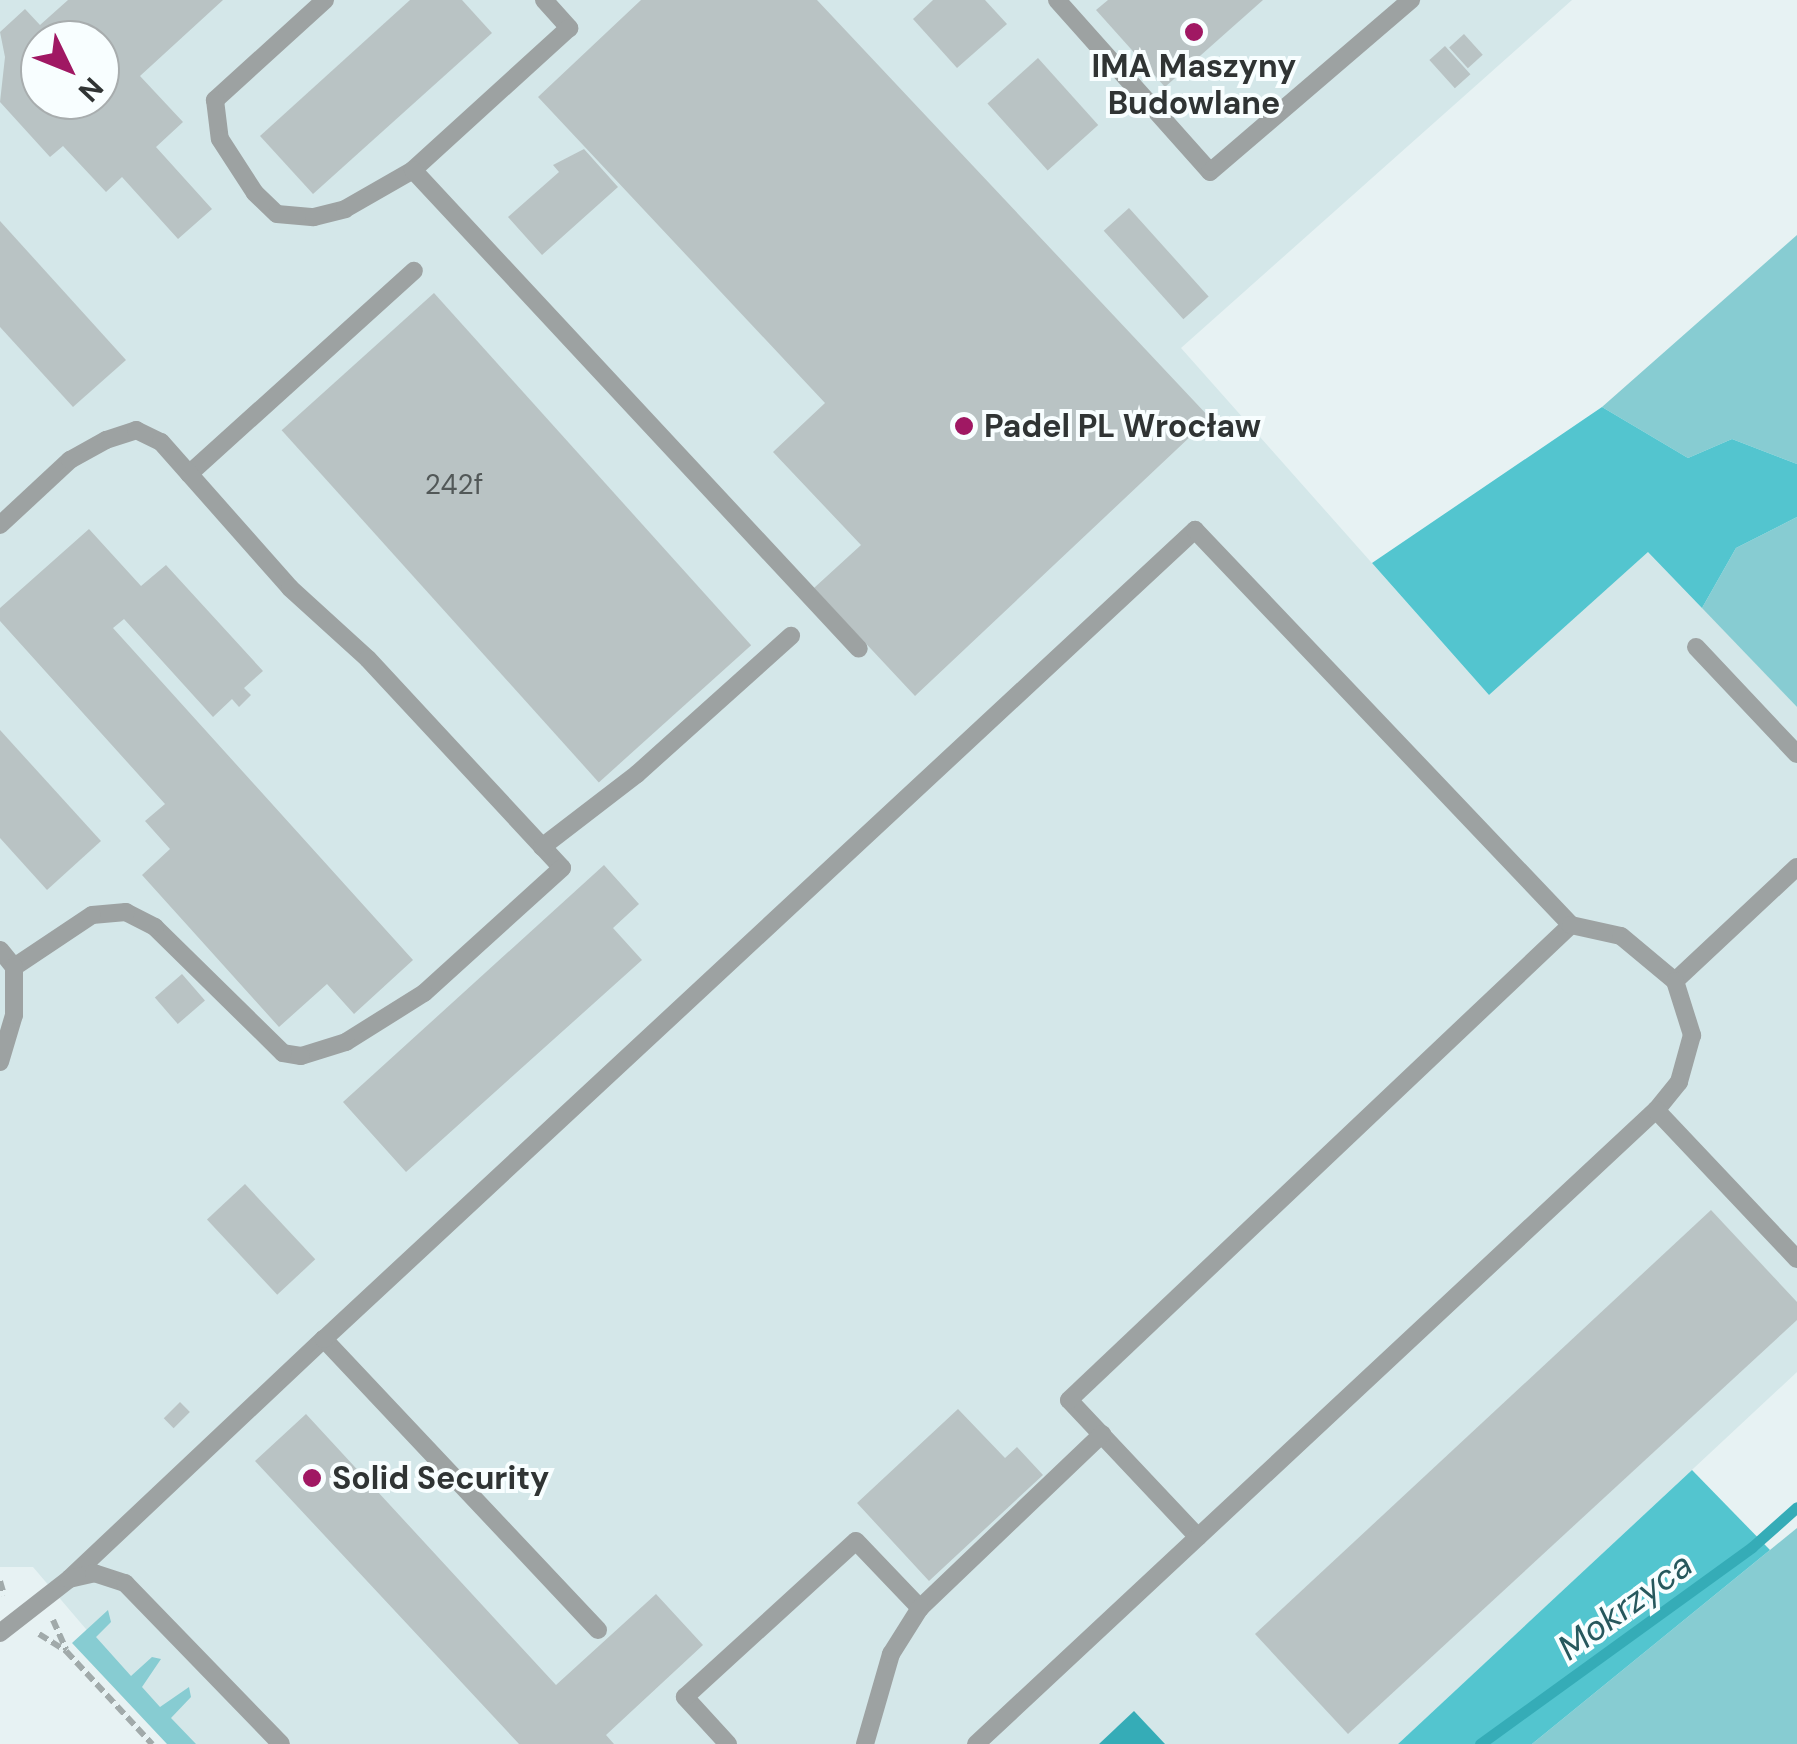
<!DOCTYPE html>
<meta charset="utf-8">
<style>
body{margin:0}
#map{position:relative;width:1797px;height:1744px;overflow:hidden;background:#e7f2f3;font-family:"DM Sans",sans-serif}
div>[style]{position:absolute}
.built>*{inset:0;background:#d4e7e9}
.green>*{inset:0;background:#87ccd2}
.forest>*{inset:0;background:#53c5cf}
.water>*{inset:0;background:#35acb7}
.stream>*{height:11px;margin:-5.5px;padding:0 5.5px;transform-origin:5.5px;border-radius:5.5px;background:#35acb7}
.building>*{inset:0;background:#b9c3c4;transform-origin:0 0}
.path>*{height:6px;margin-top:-3px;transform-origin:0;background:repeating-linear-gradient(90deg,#a1aaaa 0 10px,transparent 0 15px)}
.lane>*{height:18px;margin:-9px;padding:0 9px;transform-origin:9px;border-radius:9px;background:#9da2a2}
.dots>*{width:28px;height:28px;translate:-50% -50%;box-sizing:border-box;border:5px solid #f8feff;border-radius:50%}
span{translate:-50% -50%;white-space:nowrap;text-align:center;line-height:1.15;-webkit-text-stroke:8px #f8feff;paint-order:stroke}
.number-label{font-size:28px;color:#525858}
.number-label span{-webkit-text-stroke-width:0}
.poi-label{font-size:32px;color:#303434;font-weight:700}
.left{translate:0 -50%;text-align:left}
.water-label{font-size:35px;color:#27585d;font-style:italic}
.north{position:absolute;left:20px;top:20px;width:100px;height:100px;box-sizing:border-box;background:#f8feff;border:2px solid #a8adae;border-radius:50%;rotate:133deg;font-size:28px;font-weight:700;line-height:40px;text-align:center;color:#303434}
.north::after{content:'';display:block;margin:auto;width:35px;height:45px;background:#a01863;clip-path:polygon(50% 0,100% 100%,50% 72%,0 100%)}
</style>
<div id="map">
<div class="built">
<i style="clip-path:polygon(evenodd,0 0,1572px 0,1181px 348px,1489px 695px,1649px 551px,1797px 707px,1797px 1372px,1398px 1744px,184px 1744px,33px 1567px,0 1567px,0 0,40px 40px,100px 40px,100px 100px,40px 100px,40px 40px)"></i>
</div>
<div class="green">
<i style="clip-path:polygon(1797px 235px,1797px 464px,1732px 439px,1688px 458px,1602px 407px)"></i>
<i style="clip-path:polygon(1797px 517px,1797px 707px,1702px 608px,1736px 548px)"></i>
<i style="clip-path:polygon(1797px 1528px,1797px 1744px,1532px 1744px,1770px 1550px)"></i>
<i style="clip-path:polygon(108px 1610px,111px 1622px,96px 1637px,131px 1676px,152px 1657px,161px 1659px,142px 1687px,160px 1707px,189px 1687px,191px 1697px,171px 1718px,196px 1744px,167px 1744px,72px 1643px)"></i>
</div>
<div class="forest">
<i style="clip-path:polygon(1602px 407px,1688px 458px,1732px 439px,1797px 464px,1797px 517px,1736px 548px,1702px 608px,1648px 552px,1489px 695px,1372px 563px)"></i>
<i style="clip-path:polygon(1692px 1470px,1770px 1550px,1532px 1744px,1398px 1744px)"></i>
</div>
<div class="water">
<i style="clip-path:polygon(1134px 1711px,1165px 1744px,1099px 1744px)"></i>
</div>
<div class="stream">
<i style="left:1480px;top:1744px;width:336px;rotate:-35.9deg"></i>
<i style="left:1752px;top:1547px;width:60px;rotate:-41.6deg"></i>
</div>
<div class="building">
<i style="clip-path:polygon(evenodd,68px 0,223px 0,140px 76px,183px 122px,156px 147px,212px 209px,178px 239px,122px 177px,106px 192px,63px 146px,50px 157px,0 102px,5px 57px,0 32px,25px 9px,40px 25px,68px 0,40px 40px,100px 40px,100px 100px,40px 100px,40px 40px)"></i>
<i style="clip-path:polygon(410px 0,462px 0,492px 33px,313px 194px,260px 136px)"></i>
<i style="clip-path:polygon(641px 0,817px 0,1210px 418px,915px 696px,814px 588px,861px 545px,773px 452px,825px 403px,538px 97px)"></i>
<i style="clip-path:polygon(933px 0,985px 0,1007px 24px,957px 68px,913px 19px)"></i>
<i style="clip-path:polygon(1108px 0,1263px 0,1165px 87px,1096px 10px)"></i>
<i style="left:1464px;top:34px;width:28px;height:20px;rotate:48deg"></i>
<i style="left:1445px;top:46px;width:38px;height:21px;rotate:48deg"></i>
<i style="left:1038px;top:58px;width:90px;height:68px;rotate:48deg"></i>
<i style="clip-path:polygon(584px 149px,618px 187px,542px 255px,508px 217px,559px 172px,553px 165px)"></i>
<i style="left:1129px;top:208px;width:119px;height:34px;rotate:48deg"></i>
<i style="clip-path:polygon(0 221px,126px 360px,73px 407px,0 327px)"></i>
<i style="left:434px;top:293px;width:474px;height:205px;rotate:48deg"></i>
<i style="clip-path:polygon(89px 529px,141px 586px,166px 565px,263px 671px,244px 688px,251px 695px,239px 707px,232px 699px,213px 717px,124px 619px,113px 628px,413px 960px,354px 1014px,327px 984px,279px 1027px,142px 875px,170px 849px,145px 821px,165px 804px,0 621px,0 608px)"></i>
<i style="clip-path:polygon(0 730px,101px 841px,47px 890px,0 838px)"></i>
<i style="clip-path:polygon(604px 865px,639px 904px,613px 928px,642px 960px,406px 1172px,343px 1102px)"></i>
<i style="left:182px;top:974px;width:35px;height:36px;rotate:49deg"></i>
<i style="left:245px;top:1184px;width:103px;height:52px;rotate:47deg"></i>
<i style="clip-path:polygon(1711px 1210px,1797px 1302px,1797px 1320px,1348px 1734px,1255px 1634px)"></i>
<i style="left:180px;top:1402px;width:14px;height:23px;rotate:45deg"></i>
<i style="clip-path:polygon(958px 1409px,1005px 1458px,1017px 1447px,1043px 1475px,929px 1581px,857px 1503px)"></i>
<i style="clip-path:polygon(306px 1414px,556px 1685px,656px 1594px,703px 1645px,606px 1735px,614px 1744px,519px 1744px,255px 1461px)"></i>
</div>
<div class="path">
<i style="left:0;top:1581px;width:15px;rotate:74deg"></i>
<i style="left:53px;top:1620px;width:32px;rotate:66deg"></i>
<i style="left:39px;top:1634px;width:32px;rotate:32deg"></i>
<i style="left:66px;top:1651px;width:127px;rotate:47.2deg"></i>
</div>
<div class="lane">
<i style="left:325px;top:0;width:149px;rotate:137.7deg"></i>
<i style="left:215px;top:100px;width:39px;rotate:83deg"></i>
<i style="left:220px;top:139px;width:64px;rotate:57.1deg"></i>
<i style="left:255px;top:193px;width:30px;rotate:44deg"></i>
<i style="left:277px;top:214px;width:37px;rotate:5deg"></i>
<i style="left:314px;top:217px;width:32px;rotate:-14deg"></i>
<i style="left:345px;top:209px;width:78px;rotate:-29.8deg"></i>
<i style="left:544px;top:0;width:38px;rotate:48deg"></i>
<i style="left:569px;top:28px;width:211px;rotate:137.7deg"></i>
<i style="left:413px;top:170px;width:654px;rotate:47.04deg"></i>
<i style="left:1057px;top:0;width:230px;rotate:48.3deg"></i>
<i style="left:1210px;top:172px;width:265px;rotate:-40.6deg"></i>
<i style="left:189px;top:474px;width:303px;rotate:-42.1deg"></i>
<i style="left:0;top:525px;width:96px;rotate:-42.9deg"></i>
<i style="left:70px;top:460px;width:41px;rotate:-29.1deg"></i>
<i style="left:106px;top:440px;width:32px;rotate:-18deg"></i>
<i style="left:136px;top:430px;width:28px;rotate:26deg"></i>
<i style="left:161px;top:442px;width:195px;rotate:48.5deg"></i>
<i style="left:290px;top:588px;width:105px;rotate:42.3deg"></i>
<i style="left:368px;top:659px;width:285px;rotate:47.1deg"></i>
<i style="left:562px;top:868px;width:186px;rotate:137.8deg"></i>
<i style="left:424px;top:993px;width:92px;rotate:147.9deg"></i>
<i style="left:346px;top:1042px;width:47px;rotate:162.7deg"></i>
<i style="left:301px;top:1056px;width:18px;rotate:-171deg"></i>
<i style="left:283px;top:1053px;width:180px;rotate:-135.5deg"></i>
<i style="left:155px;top:927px;width:33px;rotate:-153deg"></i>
<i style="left:126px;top:912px;width:34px;rotate:175deg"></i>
<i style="left:92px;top:915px;width:94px;rotate:146.3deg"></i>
<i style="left:14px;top:967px;width:22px;rotate:-129deg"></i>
<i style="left:1696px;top:647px;width:147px;rotate:46.7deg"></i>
<i style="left:542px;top:847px;width:120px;rotate:-37.5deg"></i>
<i style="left:637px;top:774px;width:207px;rotate:-41.9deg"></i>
<i style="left:1675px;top:981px;width:167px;rotate:-43.1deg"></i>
<i style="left:0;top:1062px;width:49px;rotate:-73.4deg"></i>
<i style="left:14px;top:1015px;width:48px;rotate:-90deg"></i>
<i style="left:1198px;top:1537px;width:188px;rotate:-133.3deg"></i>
<i style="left:1069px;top:1400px;width:691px;rotate:-43.42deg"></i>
<i style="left:70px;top:1578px;width:349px;rotate:-43.3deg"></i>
<i style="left:598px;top:1630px;width:400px;rotate:-133.3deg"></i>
<i style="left:324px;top:1339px;width:1189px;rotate:-42.89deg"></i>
<i style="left:1195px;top:530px;width:545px;rotate:46.41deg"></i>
<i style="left:1571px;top:925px;width:51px;rotate:12.4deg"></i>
<i style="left:1621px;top:936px;width:70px;rotate:39.8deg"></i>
<i style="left:1675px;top:981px;width:57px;rotate:72.5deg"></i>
<i style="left:1692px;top:1035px;width:49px;rotate:105.5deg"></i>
<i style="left:1679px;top:1082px;width:36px;rotate:129deg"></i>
<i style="left:0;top:1633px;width:88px;rotate:-38deg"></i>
<i style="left:69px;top:1579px;width:26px;rotate:-13deg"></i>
<i style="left:94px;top:1573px;width:33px;rotate:18deg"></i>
<i style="left:125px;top:1583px;width:224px;rotate:45.9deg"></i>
<i style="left:728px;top:1744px;width:64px;rotate:-132.5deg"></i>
<i style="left:685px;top:1697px;width:231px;rotate:-42.4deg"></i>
<i style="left:856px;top:1541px;width:93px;rotate:46.3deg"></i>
<i style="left:920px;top:1608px;width:252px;rotate:-43.7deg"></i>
<i style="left:865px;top:1744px;width:94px;rotate:-73.9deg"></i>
<i style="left:891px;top:1654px;width:54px;rotate:-57.8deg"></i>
<i style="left:976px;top:1744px;width:930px;rotate:-43deg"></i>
<i style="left:1656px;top:1110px;width:205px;rotate:46.6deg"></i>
</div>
<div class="dots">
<i style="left:1194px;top:32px;background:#a01863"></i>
<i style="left:964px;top:426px;background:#a01863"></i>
<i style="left:312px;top:1478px;background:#a01863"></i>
</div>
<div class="number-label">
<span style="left:454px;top:485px">242f</span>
</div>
<div class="poi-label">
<span style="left:1194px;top:85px">IMA Maszyny<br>Budowlane</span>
<span class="left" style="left:984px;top:426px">Padel PL Wrocław</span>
<span class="left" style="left:332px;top:1478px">Solid Security</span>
</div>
<div class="water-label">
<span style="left:1625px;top:1606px;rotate:-36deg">Mokrzyca</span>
</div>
<div class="north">N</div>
</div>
